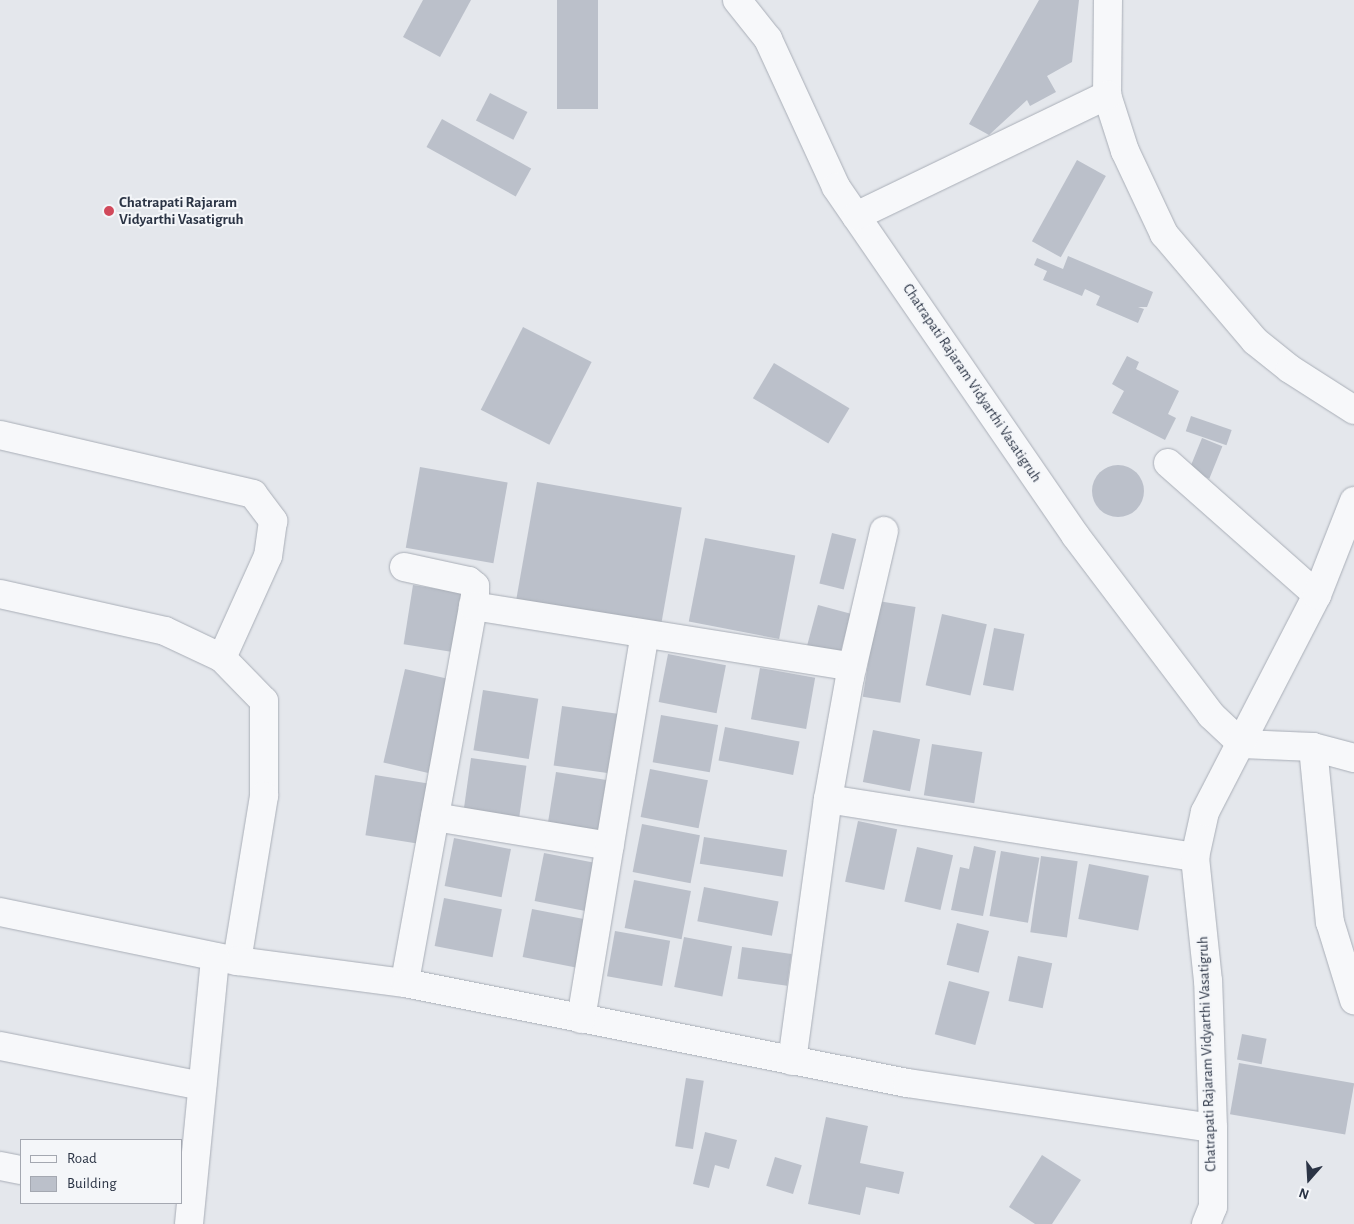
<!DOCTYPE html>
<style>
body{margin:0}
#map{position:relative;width:1354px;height:1224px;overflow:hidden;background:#e4e7ec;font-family:"Alegreya Sans",sans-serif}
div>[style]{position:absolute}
.building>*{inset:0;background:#bbc0ca;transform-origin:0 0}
.round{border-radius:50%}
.roads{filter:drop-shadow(0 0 1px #a9aeb7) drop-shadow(0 0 1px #a9aeb7)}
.minor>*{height:28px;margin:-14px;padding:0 14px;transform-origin:14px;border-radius:14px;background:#f7f8fa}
.dots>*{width:14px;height:14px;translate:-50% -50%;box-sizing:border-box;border:2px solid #f4f6f9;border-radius:50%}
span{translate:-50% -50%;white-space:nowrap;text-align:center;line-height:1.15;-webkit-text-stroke:4px #f4f6f9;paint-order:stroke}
.poi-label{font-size:15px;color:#2b3445;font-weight:700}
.left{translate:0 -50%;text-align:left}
.street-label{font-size:15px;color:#2b3445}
.legend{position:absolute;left:20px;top:1139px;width:162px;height:65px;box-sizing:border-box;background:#f4f6f9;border:1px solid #a4a8b1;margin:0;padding:6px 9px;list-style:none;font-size:15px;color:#2b3445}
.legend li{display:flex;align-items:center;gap:10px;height:25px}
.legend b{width:25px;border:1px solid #a4a8b1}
.north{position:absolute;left:1284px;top:1154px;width:50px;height:50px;-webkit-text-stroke:4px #f4f6f9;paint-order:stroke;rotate:199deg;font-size:14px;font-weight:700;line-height:20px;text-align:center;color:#2b3445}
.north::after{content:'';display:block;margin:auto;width:18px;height:22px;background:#2b3445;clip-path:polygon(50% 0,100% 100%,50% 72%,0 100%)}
</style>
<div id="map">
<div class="building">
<i style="clip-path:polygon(423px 0,471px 0,440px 57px,403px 37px)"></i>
<i style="left:557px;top:0;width:41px;height:109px"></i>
<i style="clip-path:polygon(1039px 0,1079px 0,1072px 62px,1047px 76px,1056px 92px,1030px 106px,1027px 100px,989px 135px,969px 124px)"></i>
<i style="left:490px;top:93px;width:42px;height:31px;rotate:27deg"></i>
<i style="left:442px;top:119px;width:102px;height:32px;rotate:29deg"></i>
<i style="left:1077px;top:160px;width:33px;height:93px;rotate:29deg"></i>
<i style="clip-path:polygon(1068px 256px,1153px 292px,1147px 307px,1138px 307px,1144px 309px,1138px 323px,1096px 305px,1100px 296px,1085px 289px,1082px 296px,1043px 280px,1047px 271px,1034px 265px,1037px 258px,1063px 269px)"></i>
<i style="left:523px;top:327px;width:77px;height:93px;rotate:27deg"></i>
<i style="clip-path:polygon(1127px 356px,1139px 362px,1136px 369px,1179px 391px,1168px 414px,1176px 418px,1165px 440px,1112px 413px,1124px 391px,1112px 384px)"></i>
<i style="left:774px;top:363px;width:88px;height:41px;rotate:31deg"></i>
<i style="left:1191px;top:416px;width:43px;height:16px;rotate:19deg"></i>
<i style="left:1202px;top:438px;width:22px;height:35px;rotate:22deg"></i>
<i class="round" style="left:1092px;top:465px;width:52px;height:52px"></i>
<i style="left:420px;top:467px;width:89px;height:82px;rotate:10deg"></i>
<i style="left:537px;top:482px;width:147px;height:124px;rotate:10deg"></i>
<i style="left:832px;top:533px;width:25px;height:52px;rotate:14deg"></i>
<i style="left:705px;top:538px;width:92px;height:85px;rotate:11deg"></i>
<i style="left:413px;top:585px;width:56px;height:60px;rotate:9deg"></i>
<i style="left:878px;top:601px;width:38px;height:97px;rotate:9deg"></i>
<i style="left:818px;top:605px;width:34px;height:42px;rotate:15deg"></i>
<i style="left:942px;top:614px;width:46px;height:73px;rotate:13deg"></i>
<i style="left:994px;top:628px;width:31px;height:58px;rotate:11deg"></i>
<i style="left:668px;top:654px;width:59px;height:49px;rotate:11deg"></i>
<i style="left:760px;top:668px;width:56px;height:52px;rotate:10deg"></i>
<i style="left:405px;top:669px;width:46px;height:96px;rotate:13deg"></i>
<i style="left:483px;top:690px;width:56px;height:61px;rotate:9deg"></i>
<i style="left:562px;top:706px;width:56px;height:60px;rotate:8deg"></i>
<i style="left:661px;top:715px;width:58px;height:48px;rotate:10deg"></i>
<i style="left:725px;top:727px;width:76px;height:34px;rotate:11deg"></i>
<i style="left:873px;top:730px;width:48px;height:53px;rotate:11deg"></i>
<i style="left:932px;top:744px;width:51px;height:52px;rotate:9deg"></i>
<i style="left:471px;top:758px;width:56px;height:60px;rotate:8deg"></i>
<i style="left:650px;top:769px;width:59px;height:49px;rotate:11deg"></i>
<i style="left:556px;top:772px;width:56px;height:60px;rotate:9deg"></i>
<i style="left:375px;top:775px;width:57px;height:61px;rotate:9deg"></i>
<i style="left:858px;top:821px;width:40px;height:62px;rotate:12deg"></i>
<i style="left:642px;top:824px;width:59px;height:49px;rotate:11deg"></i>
<i style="left:704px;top:837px;width:84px;height:27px;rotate:9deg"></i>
<i style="left:454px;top:838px;width:58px;height:49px;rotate:11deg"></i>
<i style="clip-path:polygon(974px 846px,996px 851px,983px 916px,951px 910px,960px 867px,969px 869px)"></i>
<i style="left:917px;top:847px;width:37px;height:56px;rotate:13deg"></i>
<i style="left:1001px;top:851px;width:39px;height:66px;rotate:10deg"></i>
<i style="left:544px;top:853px;width:58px;height:49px;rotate:11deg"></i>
<i style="left:1041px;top:856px;width:37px;height:77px;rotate:8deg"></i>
<i style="left:1089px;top:864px;width:61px;height:56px;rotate:11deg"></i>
<i style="left:634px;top:880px;width:58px;height:49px;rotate:11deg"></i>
<i style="left:704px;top:887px;width:76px;height:35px;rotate:11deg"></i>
<i style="left:444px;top:898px;width:59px;height:49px;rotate:11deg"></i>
<i style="left:532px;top:909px;width:58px;height:49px;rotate:11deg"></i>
<i style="left:957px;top:923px;width:33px;height:43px;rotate:14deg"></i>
<i style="left:615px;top:931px;width:56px;height:46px;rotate:10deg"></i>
<i style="left:684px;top:937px;width:49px;height:51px;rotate:11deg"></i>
<i style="left:742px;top:947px;width:50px;height:32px;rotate:8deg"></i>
<i style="left:1018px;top:956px;width:35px;height:46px;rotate:12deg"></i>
<i style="left:949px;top:981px;width:42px;height:55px;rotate:15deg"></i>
<i style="left:1242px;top:1034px;width:25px;height:26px;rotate:11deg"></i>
<i style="left:1239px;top:1063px;width:117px;height:52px;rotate:10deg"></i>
<i style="left:686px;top:1078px;width:18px;height:69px;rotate:9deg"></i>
<i style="clip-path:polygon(826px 1117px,868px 1126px,860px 1163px,904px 1172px,899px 1194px,866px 1187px,860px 1215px,808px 1204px)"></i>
<i style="clip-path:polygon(705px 1132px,737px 1140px,729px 1169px,715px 1165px,709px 1188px,693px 1184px)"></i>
<i style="clip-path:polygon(1042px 1155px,1081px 1180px,1052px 1224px,1035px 1224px,1009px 1207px)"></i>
<i style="left:775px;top:1157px;width:28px;height:30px;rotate:17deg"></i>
</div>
<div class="roads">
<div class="minor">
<i style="left:737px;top:0;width:50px;rotate:51.5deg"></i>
<i style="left:768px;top:39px;width:163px;rotate:65.3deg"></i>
<i style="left:836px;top:187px;width:422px;rotate:55.5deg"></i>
<i style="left:1075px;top:535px;width:226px;rotate:52.9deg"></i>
<i style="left:1211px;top:715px;width:42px;rotate:43.1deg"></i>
<i style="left:1242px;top:744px;width:71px;rotate:2.4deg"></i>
<i style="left:1313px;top:747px;width:42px;rotate:15deg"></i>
<i style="left:1108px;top:0;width:95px;rotate:90.6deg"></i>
<i style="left:1107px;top:95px;width:59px;rotate:72.2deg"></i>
<i style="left:1125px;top:151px;width:92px;rotate:64.8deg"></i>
<i style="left:1164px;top:234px;width:140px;rotate:49.6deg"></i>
<i style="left:1255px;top:341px;width:45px;rotate:38.7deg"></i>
<i style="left:1290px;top:369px;width:76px;rotate:32.6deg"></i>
<i style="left:856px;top:216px;width:279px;rotate:-25.7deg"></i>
<i style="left:0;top:435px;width:260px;rotate:13.1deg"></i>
<i style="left:253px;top:494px;width:34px;rotate:53deg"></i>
<i style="left:273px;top:521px;width:35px;rotate:98deg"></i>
<i style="left:268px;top:556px;width:112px;rotate:114.3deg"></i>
<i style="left:1168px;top:463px;width:199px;rotate:41.5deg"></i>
<i style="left:404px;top:567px;width:66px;rotate:12.2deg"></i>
<i style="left:469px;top:581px;width:8px;rotate:40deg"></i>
<i style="left:475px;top:586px;width:10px;rotate:90deg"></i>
<i style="left:475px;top:596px;width:393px;rotate:100.3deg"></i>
<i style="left:0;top:594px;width:169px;rotate:12.6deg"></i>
<i style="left:165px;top:631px;width:63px;rotate:25.3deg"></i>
<i style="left:222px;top:658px;width:60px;rotate:45.7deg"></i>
<i style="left:264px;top:701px;width:95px;rotate:90deg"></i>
<i style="left:264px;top:796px;width:167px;rotate:99.3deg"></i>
<i style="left:473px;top:606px;width:384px;rotate:9.1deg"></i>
<i style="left:1313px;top:747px;width:176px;rotate:84.5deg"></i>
<i style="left:1330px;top:922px;width:82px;rotate:72.9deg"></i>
<i style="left:828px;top:799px;width:372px;rotate:9deg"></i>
<i style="left:435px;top:817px;width:177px;rotate:9.4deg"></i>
<i style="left:0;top:912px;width:242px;rotate:11.7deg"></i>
<i style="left:237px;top:961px;width:169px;rotate:7.5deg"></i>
<i style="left:405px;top:983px;width:512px;rotate:11.27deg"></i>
<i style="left:907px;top:1083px;width:309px;rotate:8.4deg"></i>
<i style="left:581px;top:1019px;width:390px;rotate:-80.6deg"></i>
<i style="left:0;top:1046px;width:206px;rotate:11.2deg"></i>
<i style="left:792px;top:1061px;width:264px;rotate:-82.2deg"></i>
<i style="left:828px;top:799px;width:124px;rotate:-79.8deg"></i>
<i style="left:850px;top:677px;width:150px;rotate:-76.9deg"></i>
<i style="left:0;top:1166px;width:21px;rotate:11deg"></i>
<i style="left:189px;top:1224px;width:268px;rotate:-84.4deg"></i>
<i style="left:1206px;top:1224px;width:18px;rotate:-68deg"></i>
<i style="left:1213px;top:1207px;width:79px;rotate:-90deg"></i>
<i style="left:1213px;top:1128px;width:147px;rotate:-91.9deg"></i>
<i style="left:1208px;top:981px;width:125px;rotate:-96deg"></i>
<i style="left:1195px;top:857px;width:46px;rotate:-77.5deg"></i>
<i style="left:1205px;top:812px;width:244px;rotate:-62.7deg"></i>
<i style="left:1317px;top:595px;width:101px;rotate:-68.5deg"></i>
</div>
</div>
<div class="dots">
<i style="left:109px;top:211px;background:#d1495b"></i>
</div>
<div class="poi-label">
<span class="left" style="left:119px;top:211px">Chatrapati Rajaram<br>Vidyarthi Vasatigruh</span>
</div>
<div class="street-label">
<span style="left:972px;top:383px;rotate:56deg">Chatrapati Rajaram Vidyarthi Vasatigruh</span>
<span style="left:1207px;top:1054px;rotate:-92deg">Chatrapati Rajaram Vidyarthi Vasatigruh</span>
</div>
<ul class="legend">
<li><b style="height:6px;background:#f7f8fa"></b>Road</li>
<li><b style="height:14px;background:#bbc0ca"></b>Building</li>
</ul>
<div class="north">N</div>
</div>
